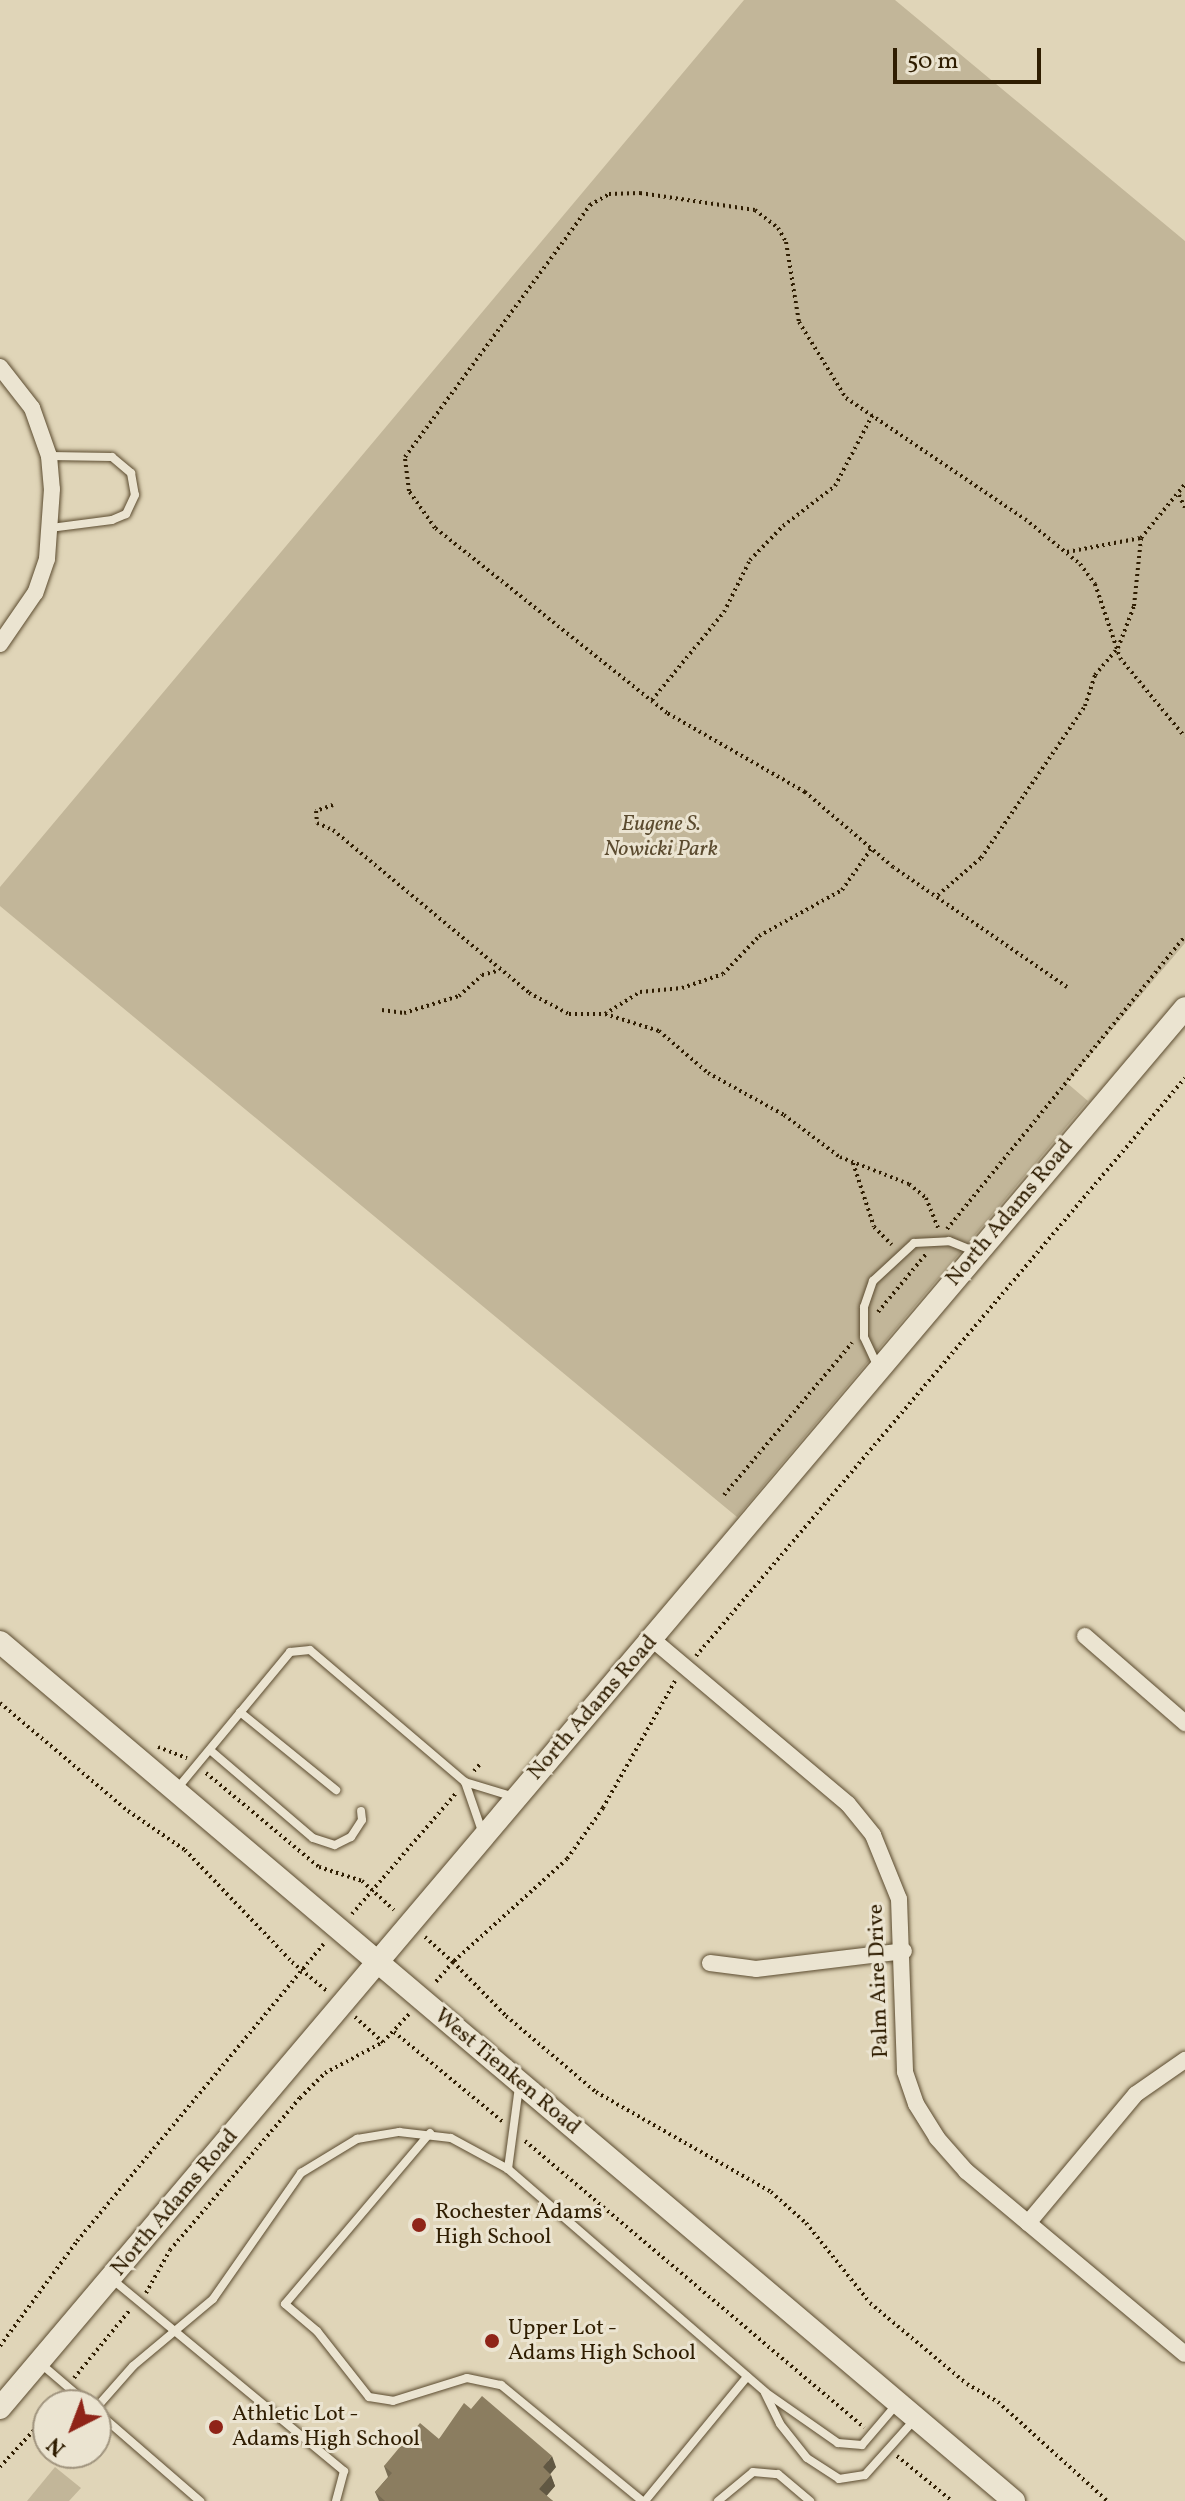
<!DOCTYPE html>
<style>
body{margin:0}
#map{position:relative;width:1185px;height:2501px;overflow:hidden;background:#e0d5b8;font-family:Vollkorn,serif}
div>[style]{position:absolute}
.green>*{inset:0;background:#c2b699}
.path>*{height:4px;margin-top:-2px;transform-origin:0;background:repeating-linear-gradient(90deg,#2f1d01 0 2px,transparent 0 6px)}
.roads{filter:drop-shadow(0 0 2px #5b4b2f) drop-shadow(0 0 2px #5b4b2f)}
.lane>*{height:8px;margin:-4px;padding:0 4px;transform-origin:4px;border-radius:4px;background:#ebe4d1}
.street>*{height:16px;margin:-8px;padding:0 8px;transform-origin:8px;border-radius:8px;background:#ebe4d1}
.secondary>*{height:22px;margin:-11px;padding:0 11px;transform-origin:11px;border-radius:11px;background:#ebe4d1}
.wall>*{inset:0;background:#786c53}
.shaded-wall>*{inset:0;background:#615843}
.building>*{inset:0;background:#8b7d60}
.dots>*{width:22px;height:22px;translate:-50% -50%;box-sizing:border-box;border:4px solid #ebe4d1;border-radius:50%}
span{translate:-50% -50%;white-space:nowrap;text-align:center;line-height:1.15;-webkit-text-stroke:6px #ebe4d1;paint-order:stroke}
.park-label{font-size:22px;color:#5b4b2f;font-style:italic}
.street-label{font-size:22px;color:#2f1d01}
.poi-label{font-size:22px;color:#2f1d01}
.left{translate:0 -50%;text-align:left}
.north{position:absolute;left:32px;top:2389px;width:80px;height:80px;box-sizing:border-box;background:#ebe4d1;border:2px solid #a0947e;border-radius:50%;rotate:222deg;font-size:22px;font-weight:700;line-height:32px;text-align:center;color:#2f1d01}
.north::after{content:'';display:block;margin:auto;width:28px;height:36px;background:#8f2418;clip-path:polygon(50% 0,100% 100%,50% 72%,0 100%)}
.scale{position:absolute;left:893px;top:48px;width:148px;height:36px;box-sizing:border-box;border:4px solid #2f1d01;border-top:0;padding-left:10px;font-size:24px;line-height:28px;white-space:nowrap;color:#2f1d01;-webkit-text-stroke:6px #ebe4d1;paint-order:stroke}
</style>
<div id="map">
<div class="green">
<i style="clip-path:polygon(744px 0,895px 0,1185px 241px,1185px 943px,1067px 1083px,1088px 1101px,737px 1517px,0 906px,0 887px)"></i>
<i style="clip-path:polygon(55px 2467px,81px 2488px,69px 2501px,27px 2501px)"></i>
</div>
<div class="path">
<i style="left:1179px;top:495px;width:14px;rotate:65deg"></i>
<i style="left:1067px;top:552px;width:75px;rotate:-10.7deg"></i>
<i style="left:652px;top:700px;width:114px;rotate:-50.7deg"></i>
<i style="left:724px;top:612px;width:58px;rotate:-63.4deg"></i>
<i style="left:750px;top:560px;width:47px;rotate:-45.9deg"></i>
<i style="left:783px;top:526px;width:66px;rotate:-37.6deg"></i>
<i style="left:835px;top:486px;width:81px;rotate:-62.2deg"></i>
<i style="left:333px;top:805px;width:18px;rotate:161deg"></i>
<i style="left:316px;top:811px;width:12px;rotate:85deg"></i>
<i style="left:317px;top:823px;width:17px;rotate:24deg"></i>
<i style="left:333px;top:830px;width:255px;rotate:39.7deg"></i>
<i style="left:529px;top:993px;width:45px;rotate:27.7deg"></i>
<i style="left:569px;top:1014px;width:36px"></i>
<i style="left:605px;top:1014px;width:57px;rotate:17.5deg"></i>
<i style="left:659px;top:1031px;width:65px;rotate:40.6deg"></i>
<i style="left:708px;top:1073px;width:87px;rotate:28.9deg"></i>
<i style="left:784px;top:1115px;width:70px;rotate:36.9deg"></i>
<i style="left:840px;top:1157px;width:74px;rotate:21.4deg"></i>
<i style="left:909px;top:1184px;width:22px;rotate:39deg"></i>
<i style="left:926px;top:1198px;width:32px;rotate:68deg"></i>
<i style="left:938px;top:895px;width:57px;rotate:-40.7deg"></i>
<i style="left:981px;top:858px;width:184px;rotate:-55.6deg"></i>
<i style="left:1085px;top:706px;width:33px;rotate:-72deg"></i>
<i style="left:1095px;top:675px;width:35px;rotate:-50deg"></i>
<i style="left:1118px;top:648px;width:45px;rotate:-69.1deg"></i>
<i style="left:1134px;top:606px;width:68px;rotate:-84.1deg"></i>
<i style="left:1141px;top:538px;width:70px;rotate:-50.8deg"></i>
<i style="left:1067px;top:987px;width:211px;rotate:-145.4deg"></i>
<i style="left:893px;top:867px;width:116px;rotate:-139.6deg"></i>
<i style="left:805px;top:792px;width:159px;rotate:-150.2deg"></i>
<i style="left:667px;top:713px;width:297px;rotate:-141.4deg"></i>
<i style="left:435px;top:528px;width:45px;rotate:-125.1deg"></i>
<i style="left:409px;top:491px;width:34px;rotate:-97deg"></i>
<i style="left:405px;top:457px;width:313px;rotate:-53.7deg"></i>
<i style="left:590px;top:205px;width:22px;rotate:-30deg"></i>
<i style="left:609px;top:194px;width:31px;rotate:-2deg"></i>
<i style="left:640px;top:193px;width:116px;rotate:8.4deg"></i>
<i style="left:755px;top:210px;width:29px;rotate:38deg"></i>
<i style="left:778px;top:228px;width:16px;rotate:60deg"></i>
<i style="left:786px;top:242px;width:81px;rotate:80.8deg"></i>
<i style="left:799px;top:322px;width:89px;rotate:58.3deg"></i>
<i style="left:846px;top:398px;width:216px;rotate:34.1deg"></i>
<i style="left:1025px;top:519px;width:71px;rotate:39.3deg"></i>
<i style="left:1080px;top:564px;width:25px;rotate:53deg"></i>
<i style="left:1095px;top:584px;width:78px;rotate:71.3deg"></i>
<i style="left:1120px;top:658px;width:102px;rotate:50.6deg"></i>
<i style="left:382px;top:1010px;width:22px;rotate:8deg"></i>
<i style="left:404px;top:1013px;width:58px;rotate:-17.2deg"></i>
<i style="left:459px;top:996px;width:31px;rotate:-42deg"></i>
<i style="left:482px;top:975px;width:16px;rotate:-15deg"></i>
<i style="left:605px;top:1014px;width:41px;rotate:-32.2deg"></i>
<i style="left:640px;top:992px;width:42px;rotate:-5.4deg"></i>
<i style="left:682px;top:988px;width:43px;rotate:-18.9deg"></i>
<i style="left:723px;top:974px;width:52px;rotate:-46.5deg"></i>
<i style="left:759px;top:936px;width:95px;rotate:-29deg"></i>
<i style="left:842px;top:890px;width:50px;rotate:-54.7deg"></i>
<i style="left:853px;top:1163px;width:67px;rotate:71.8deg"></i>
<i style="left:874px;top:1227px;width:25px;rotate:45deg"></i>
<i style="left:947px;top:1229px;width:377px;rotate:-50.9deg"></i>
<i style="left:878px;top:1312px;width:75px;rotate:-50.4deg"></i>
<i style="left:724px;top:1495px;width:199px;rotate:-49.9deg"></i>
<i style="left:696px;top:1656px;width:757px;rotate:-49.77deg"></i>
<i style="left:675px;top:1681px;width:146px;rotate:119.6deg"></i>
<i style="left:603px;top:1808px;width:62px;rotate:125.2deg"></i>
<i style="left:567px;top:1859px;width:154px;rotate:137.9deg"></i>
<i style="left:453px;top:1962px;width:76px;rotate:45.5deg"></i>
<i style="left:506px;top:2016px;width:118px;rotate:40.2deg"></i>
<i style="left:596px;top:2092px;width:202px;rotate:29.7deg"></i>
<i style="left:771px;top:2192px;width:47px;rotate:41.5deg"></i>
<i style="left:806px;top:2223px;width:102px;rotate:51.3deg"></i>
<i style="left:870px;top:2303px;width:126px;rotate:39.9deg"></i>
<i style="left:967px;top:2384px;width:36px;rotate:30deg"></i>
<i style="left:998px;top:2402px;width:147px;rotate:42.2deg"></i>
<i style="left:0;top:1703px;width:167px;rotate:40.2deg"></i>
<i style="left:128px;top:1811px;width:69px;rotate:34.4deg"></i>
<i style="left:185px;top:1850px;width:155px;rotate:46.3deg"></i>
<i style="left:292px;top:1962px;width:47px;rotate:39.8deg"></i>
<i style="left:158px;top:1747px;width:31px;rotate:21deg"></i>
<i style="left:474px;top:1771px;width:11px;rotate:-49deg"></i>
<i style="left:206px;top:1773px;width:147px;rotate:39.8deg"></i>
<i style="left:319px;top:1867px;width:45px;rotate:18deg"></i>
<i style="left:362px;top:1881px;width:43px;rotate:42.2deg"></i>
<i style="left:352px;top:1914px;width:160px;rotate:-49.3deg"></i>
<i style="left:425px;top:1937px;width:38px;rotate:42deg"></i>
<i style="left:453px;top:1962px;width:29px;rotate:131deg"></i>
<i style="left:355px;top:2017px;width:38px;rotate:42deg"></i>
<i style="left:394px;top:2032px;width:141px;rotate:39.5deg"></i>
<i style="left:525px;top:2141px;width:444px;rotate:40.2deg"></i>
<i style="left:146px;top:2293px;width:49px;rotate:-60.8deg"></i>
<i style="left:170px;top:2250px;width:200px;rotate:-49.5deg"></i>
<i style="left:300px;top:2098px;width:35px;rotate:-45deg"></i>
<i style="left:325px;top:2073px;width:66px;rotate:-28.1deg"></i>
<i style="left:383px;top:2042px;width:40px;rotate:-47deg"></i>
<i style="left:0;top:2346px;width:130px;rotate:-53.7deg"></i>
<i style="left:77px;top:2241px;width:386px;rotate:-50.3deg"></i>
<i style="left:74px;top:2378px;width:87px;rotate:-50.6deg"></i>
<i style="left:897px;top:2456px;width:71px;rotate:39.3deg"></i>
<i style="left:0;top:2467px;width:71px;rotate:-47.3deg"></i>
</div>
<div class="roads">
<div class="lane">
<i style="left:50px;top:456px;width:62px;rotate:0.9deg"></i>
<i style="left:112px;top:457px;width:25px;rotate:40deg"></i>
<i style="left:131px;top:473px;width:22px;rotate:80deg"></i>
<i style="left:135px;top:495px;width:21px;rotate:115deg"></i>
<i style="left:126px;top:514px;width:15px;rotate:157deg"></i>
<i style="left:112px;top:520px;width:63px;rotate:172.6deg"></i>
<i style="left:878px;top:1367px;width:33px;rotate:-115deg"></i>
<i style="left:864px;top:1337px;width:30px;rotate:-90deg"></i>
<i style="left:864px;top:1307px;width:28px;rotate:-71deg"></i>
<i style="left:873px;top:1281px;width:56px;rotate:-42.8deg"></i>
<i style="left:914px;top:1243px;width:35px;rotate:-3deg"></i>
<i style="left:949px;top:1241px;width:29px;rotate:22deg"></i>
<i style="left:240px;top:1712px;width:124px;rotate:39.1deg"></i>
<i style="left:210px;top:1750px;width:135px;rotate:40.5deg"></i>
<i style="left:313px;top:1838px;width:23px;rotate:18deg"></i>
<i style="left:335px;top:1845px;width:18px;rotate:-27deg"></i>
<i style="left:351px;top:1837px;width:20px;rotate:-57deg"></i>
<i style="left:362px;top:1820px;width:9px;rotate:-96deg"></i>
<i style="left:465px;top:1782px;width:55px;rotate:70.9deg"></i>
<i style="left:176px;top:1790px;width:179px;rotate:-50.4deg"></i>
<i style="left:290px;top:1652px;width:20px;rotate:-6deg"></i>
<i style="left:310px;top:1650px;width:204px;rotate:40.4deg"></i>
<i style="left:465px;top:1782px;width:51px;rotate:17deg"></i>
<i style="left:430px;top:2133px;width:224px;rotate:130.3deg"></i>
<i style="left:285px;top:2304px;width:42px;rotate:40.2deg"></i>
<i style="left:317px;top:2331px;width:84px;rotate:51.8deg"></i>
<i style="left:369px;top:2397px;width:24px;rotate:9deg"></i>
<i style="left:393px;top:2401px;width:77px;rotate:-17.3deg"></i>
<i style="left:467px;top:2378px;width:35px;rotate:12deg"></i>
<i style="left:501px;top:2385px;width:183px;rotate:39.4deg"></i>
<i style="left:508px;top:2169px;width:83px;rotate:-82.4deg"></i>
<i style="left:113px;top:2280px;width:300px;rotate:39.6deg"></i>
<i style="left:344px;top:2471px;width:31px;rotate:105deg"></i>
<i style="left:40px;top:2363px;width:65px;rotate:40.6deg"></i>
<i style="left:765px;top:2393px;width:34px;rotate:64deg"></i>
<i style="left:780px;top:2424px;width:43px;rotate:51.5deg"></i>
<i style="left:807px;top:2458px;width:38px;rotate:33deg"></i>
<i style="left:839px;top:2479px;width:26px;rotate:-9deg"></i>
<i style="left:865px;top:2475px;width:75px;rotate:-48.2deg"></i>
<i style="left:96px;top:2408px;width:56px;rotate:-48.6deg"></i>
<i style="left:133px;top:2366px;width:104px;rotate:-39.9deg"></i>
<i style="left:213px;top:2299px;width:154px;rotate:-55.1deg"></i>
<i style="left:301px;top:2173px;width:66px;rotate:-31.3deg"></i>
<i style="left:357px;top:2139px;width:43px;rotate:-9.5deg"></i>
<i style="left:399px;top:2132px;width:52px;rotate:6.6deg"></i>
<i style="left:451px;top:2138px;width:65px;rotate:28.5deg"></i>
<i style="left:508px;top:2169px;width:340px;rotate:40.9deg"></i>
<i style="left:765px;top:2392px;width:89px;rotate:34.9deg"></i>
<i style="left:838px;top:2443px;width:24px;rotate:5deg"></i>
<i style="left:862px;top:2445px;width:54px;rotate:-49.5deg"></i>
<i style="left:96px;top:2411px;width:138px;rotate:40.9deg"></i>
<i style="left:645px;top:2501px;width:161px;rotate:-50.6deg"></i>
<i style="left:718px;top:2501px;width:45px;rotate:-39.6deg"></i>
<i style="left:753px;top:2472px;width:25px;rotate:5deg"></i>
<i style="left:778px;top:2474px;width:42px;rotate:40.2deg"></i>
</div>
<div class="street">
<i style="left:0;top:367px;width:52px;rotate:52deg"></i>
<i style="left:32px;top:408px;width:51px;rotate:70.5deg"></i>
<i style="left:49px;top:456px;width:33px;rotate:85deg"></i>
<i style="left:52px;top:489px;width:70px;rotate:94.1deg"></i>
<i style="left:47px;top:559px;width:36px;rotate:109deg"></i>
<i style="left:35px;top:593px;width:62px;rotate:124.5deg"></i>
<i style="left:1085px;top:1636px;width:133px;rotate:41deg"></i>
<i style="left:652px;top:1639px;width:256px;rotate:40.1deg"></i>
<i style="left:848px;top:1804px;width:40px;rotate:51deg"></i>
<i style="left:873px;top:1835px;width:69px;rotate:67.9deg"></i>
<i style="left:899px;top:1899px;width:173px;rotate:88deg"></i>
<i style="left:905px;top:2072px;width:34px;rotate:71deg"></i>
<i style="left:916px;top:2104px;width:40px;rotate:58deg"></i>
<i style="left:937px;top:2138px;width:44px;rotate:48.7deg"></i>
<i style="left:966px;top:2171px;width:285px;rotate:39.9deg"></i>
<i style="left:710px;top:1963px;width:46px;rotate:7.4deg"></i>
<i style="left:756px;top:1969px;width:149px;rotate:-6.9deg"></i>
<i style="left:1028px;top:2223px;width:168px;rotate:-50.1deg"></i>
<i style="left:1136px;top:2094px;width:60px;rotate:-34.8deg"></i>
</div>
<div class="secondary">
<i style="left:0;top:1642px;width:1329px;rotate:40.27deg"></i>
<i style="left:0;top:2408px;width:1834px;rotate:-49.75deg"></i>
</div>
</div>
<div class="wall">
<i style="clip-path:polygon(471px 2409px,556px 2467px,550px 2474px,555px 2486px,546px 2496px,553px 2501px,379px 2501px,375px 2492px,388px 2477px,384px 2466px,439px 2439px)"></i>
</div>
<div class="shaded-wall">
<i style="clip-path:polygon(552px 2456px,556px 2467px,547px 2478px,543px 2467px)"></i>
<i style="clip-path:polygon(551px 2475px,555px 2486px,543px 2500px,539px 2489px)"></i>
</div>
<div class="building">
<i style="clip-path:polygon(482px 2396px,552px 2456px,543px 2467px,551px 2475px,539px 2489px,553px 2501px,385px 2501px,375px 2492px,392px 2473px,384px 2466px,420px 2423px,439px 2439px,464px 2403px,471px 2409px)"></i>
</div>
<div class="dots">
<i style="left:419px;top:2225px;background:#8f2418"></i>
<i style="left:492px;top:2341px;background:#8f2418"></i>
<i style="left:216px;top:2427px;background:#8f2418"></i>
</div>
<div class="park-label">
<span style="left:661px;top:837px">Eugene S.<br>Nowicki Park</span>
</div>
<div class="street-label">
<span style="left:1010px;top:1213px;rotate:-50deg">North Adams Road</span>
<span style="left:593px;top:1708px;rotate:-49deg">North Adams Road</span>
<span style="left:879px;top:1981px;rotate:-92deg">Palm Aire Drive</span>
<span style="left:507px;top:2072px;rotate:40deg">West Tienken Road</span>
<span style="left:175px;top:2203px;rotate:-50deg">North Adams Road</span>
</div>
<div class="poi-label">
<span class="left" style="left:435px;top:2225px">Rochester Adams<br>High School</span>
<span class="left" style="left:508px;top:2341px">Upper Lot -<br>Adams High School</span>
<span class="left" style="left:232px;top:2427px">Athletic Lot -<br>Adams High School</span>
</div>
<div class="north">N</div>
<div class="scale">50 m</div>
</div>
